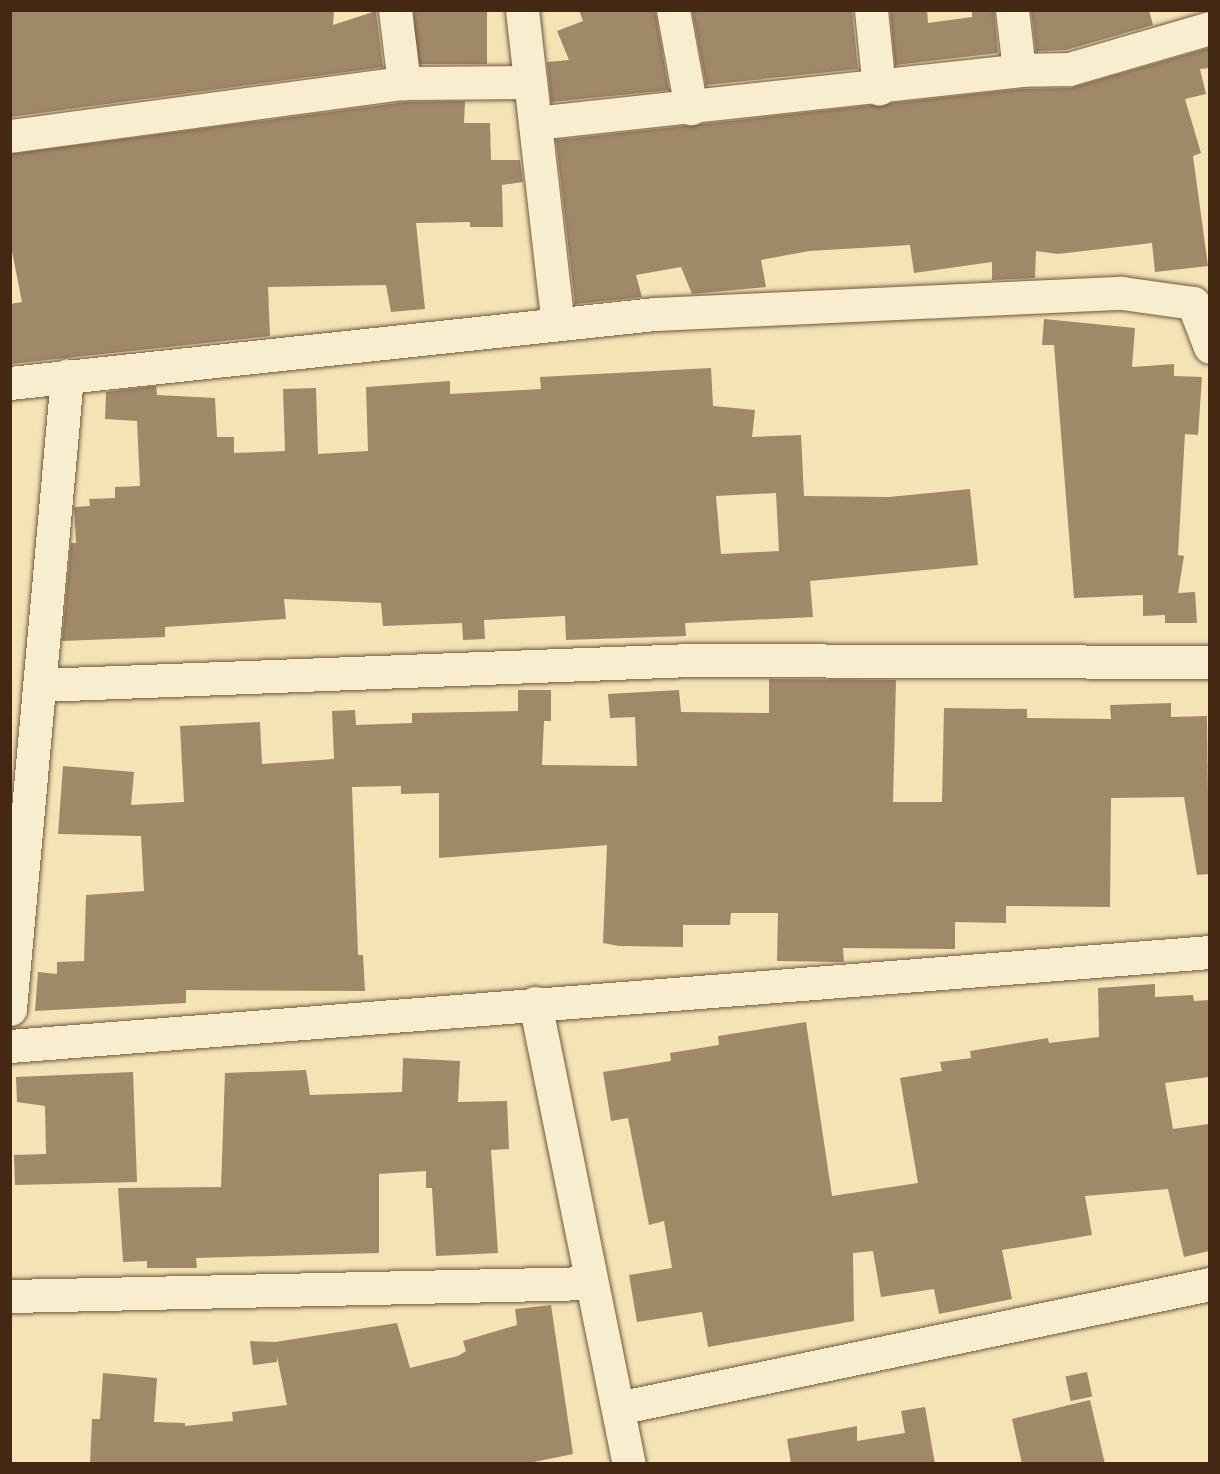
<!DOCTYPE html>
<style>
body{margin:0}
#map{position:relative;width:1220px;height:1474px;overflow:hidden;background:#f4e3b5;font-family:"Libre Caslon Text",serif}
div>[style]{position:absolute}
.building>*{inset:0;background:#a08968;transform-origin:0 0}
.roads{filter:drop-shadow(0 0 2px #70573c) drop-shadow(0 0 2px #70573c)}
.minor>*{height:33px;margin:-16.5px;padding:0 16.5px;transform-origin:16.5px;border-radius:16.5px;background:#f8edcf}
span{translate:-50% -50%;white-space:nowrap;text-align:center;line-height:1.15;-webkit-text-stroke:4.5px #f8edcf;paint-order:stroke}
.frame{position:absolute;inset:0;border:12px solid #442814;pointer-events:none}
</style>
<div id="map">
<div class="building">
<i style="clip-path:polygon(10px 10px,334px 10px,333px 25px,376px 11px,383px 67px,10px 117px)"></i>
<i style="left:414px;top:10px;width:73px;height:54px"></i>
<i style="clip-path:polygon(579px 10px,655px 10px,669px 90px,551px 102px,547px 62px,569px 60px,557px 31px,583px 21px)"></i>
<i style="clip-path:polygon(692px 10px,852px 10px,858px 69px,706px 85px)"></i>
<i style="clip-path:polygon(890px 10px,927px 10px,928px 23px,972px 17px,972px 10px,994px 10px,998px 53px,895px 65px)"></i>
<i style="clip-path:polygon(1031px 10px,1149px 10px,1153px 25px,1066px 50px,1036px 51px)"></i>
<i style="clip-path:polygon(1209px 48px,1209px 68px,1200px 69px,1206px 94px,1185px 99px,1201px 153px,1193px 156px,1208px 266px,1155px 272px,1152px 243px,1058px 254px,1036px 251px,1035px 278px,992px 280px,992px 262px,914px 273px,910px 245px,809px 251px,761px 260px,766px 287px,692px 294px,681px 267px,636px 275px,642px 297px,575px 304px,556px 140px,1020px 89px,1070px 88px)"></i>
<i style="clip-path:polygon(465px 101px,464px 123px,490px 123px,491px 160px,520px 160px,523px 182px,502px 185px,503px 227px,470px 227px,470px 222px,416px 223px,425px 309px,391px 312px,386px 285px,268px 287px,270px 336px,10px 364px,10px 304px,22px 302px,10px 241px,10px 154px,405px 102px)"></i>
<i style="clip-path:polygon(1044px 319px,1135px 328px,1132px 367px,1174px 364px,1174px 376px,1202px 377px,1198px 435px,1185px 434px,1178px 555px,1184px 556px,1178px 593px,1195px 592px,1197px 623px,1165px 623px,1165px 615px,1143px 616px,1143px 595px,1074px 598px,1054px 345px,1042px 345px)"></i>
<i style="clip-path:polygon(evenodd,711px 368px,713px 406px,755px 410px,752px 437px,801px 435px,804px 496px,889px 497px,970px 489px,978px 565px,810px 581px,813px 617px,685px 623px,686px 636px,566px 640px,565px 616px,484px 620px,485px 639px,463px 640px,462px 623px,383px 626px,381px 603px,284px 599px,286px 619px,165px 627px,165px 637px,62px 641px,71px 543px,76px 543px,74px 507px,90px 506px,89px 499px,115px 498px,115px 487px,140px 486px,137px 421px,105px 419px,106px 392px,156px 386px,157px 395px,215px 398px,217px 437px,234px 437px,234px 453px,285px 451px,283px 389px,316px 388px,318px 454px,368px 451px,366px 387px,450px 381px,450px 394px,541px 389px,540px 377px,711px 368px,776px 493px,779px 551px,721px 554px,716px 496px,776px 493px)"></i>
<i style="clip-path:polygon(769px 679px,896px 680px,893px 802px,942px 802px,944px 708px,1027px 709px,1027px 718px,1111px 719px,1110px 705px,1171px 703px,1171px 717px,1207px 716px,1209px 874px,1197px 875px,1184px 797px,1111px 798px,1110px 907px,1006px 906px,1006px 923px,955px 922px,955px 949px,843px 948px,844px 962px,777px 961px,778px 913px,731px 913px,730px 925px,683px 925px,683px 947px,619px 946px,603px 943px,607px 845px,439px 858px,439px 793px,401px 794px,401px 786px,352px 787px,358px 955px,363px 955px,365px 991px,186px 990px,186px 1003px,35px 1011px,38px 972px,57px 974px,57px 962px,84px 961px,86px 895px,144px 891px,141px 836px,58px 834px,63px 766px,134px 772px,131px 805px,184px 802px,180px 726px,260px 722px,262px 764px,334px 759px,332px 711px,355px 710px,356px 725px,412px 723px,412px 713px,518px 711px,518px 690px,551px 690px,551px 721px,544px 721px,542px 765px,637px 766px,635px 717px,610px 718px,608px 694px,679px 690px,681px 712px,769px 713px)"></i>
<i style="clip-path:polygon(1155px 984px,1155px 997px,1193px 995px,1194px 1001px,1209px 1000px,1209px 1077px,1165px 1083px,1173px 1129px,1209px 1124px,1209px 1251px,1184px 1257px,1168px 1189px,1085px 1196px,1092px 1235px,1002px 1250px,1012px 1299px,939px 1314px,934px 1289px,881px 1297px,873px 1251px,853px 1253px,854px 1321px,708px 1347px,702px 1312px,637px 1322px,629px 1275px,672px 1268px,664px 1221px,649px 1225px,628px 1118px,611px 1121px,603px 1072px,671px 1061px,670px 1053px,719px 1045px,718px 1036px,806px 1022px,832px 1196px,918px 1183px,900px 1078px,942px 1071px,940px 1062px,971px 1058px,970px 1051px,1048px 1038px,1049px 1043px,1099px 1037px,1098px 988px)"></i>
<i style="clip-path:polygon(403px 1058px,460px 1061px,458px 1102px,507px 1101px,509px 1149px,491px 1150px,498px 1253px,436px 1256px,432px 1188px,426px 1188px,426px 1171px,379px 1174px,379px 1253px,196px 1258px,197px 1268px,147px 1268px,147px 1261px,123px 1262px,118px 1188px,221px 1187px,225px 1073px,306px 1070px,310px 1095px,402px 1092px)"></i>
<i style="clip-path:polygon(133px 1072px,137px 1182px,15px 1185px,14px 1155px,46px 1154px,45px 1106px,17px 1102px,16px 1077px)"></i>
<i style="clip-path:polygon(551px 1305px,573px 1454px,524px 1464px,90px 1464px,92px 1419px,100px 1419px,103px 1373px,157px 1378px,154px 1422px,185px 1423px,185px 1426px,233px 1421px,232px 1412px,287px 1405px,277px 1356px,277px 1362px,253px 1365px,250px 1341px,275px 1342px,397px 1323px,410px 1368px,458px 1356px,466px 1351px,463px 1341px,517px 1325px,515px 1309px)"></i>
<i style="left:1087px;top:1372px;width:25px;height:22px;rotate:78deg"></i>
<i style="clip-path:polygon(1090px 1400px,1105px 1464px,1022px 1464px,1012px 1419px)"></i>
<i style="clip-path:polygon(925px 1407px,935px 1464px,791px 1464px,787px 1439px,857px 1426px,857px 1441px,905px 1433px,901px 1411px)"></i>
</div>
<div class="roads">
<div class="minor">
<i style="left:395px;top:10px;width:74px;rotate:83deg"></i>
<i style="left:522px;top:10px;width:316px;rotate:83.5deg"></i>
<i style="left:673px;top:10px;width:100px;rotate:79.6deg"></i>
<i style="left:871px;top:10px;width:79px;rotate:84.2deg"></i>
<i style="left:1012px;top:10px;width:60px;rotate:83.3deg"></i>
<i style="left:535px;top:123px;width:487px;rotate:-6.2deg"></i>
<i style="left:1019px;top:70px;width:50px;rotate:-1.1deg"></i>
<i style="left:1069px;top:69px;width:147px;rotate:-16.2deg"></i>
<i style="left:10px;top:136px;width:398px;rotate:-7.7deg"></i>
<i style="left:404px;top:83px;width:126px;rotate:-0.5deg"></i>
<i style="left:10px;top:383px;width:649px;rotate:-6.11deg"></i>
<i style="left:655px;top:314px;width:467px;rotate:-2.6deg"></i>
<i style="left:1122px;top:293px;width:72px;rotate:8deg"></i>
<i style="left:1193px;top:303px;width:47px;rotate:68.9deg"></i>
<i style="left:40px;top:685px;width:652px;rotate:-2.2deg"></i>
<i style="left:692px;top:660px;width:518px;rotate:0.22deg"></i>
<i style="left:535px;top:1003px;width:470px;rotate:78.5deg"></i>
<i style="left:10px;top:1009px;width:636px;rotate:-84.85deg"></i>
<i style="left:10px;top:1046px;width:1204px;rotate:-4.48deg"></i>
<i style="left:10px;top:1296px;width:581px;rotate:-1.28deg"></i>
<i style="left:618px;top:1408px;width:605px;rotate:-11.83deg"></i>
</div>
</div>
<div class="frame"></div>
</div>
